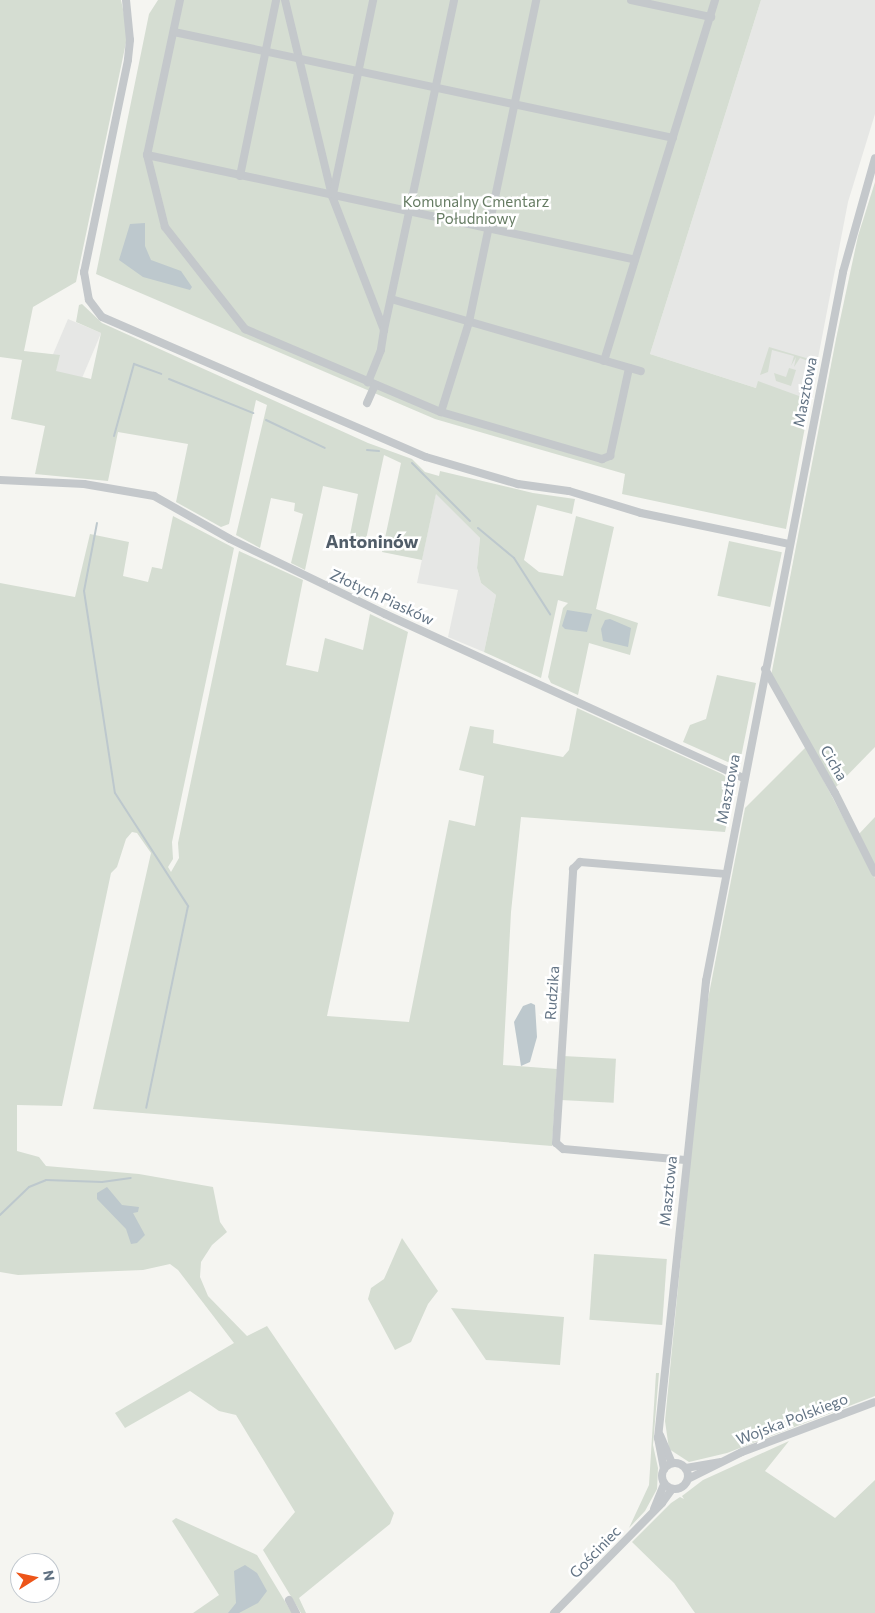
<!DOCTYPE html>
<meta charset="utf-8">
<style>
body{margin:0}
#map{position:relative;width:875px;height:1613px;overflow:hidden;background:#f5f5f1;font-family:Commissioner,sans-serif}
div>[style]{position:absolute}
.built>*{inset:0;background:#e6e7e5;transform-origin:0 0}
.green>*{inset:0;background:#d5ddd2;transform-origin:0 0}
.water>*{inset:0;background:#bdc8cd}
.stream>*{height:2px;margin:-1px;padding:0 1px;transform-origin:1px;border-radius:1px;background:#bdc8cd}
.minor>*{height:8px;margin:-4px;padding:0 4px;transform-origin:4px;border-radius:4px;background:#c4c8cb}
.minor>.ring{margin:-4px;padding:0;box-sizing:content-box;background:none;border:8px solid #c4c8cb;border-radius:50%}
span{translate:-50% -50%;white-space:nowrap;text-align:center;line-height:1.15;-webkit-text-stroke:5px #fff;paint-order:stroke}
.park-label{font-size:15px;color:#657b62}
.street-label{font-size:15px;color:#627384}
.quarter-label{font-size:18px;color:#515d69;font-weight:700}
.north{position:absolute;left:10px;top:1553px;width:50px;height:50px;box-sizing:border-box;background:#fff;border:1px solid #c0c7ce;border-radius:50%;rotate:80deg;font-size:14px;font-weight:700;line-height:20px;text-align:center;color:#627384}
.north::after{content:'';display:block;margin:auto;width:18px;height:22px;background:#ed5519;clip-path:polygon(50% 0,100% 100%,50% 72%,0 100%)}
</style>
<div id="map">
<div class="built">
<i style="clip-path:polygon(761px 0,875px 0,875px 114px,848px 202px,809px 405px,650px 354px)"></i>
<i style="left:68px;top:319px;width:36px;height:53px;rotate:23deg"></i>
<i style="clip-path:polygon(436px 493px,480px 538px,477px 568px,481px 583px,496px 595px,484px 652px,448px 637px,458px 590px,417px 583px)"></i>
</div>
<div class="green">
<i style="clip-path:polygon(0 0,121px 0,128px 33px,76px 282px,33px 307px,24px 351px,60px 355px,56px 371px,91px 379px,101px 333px,76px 322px,79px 305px,82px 304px,102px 323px,368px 443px,412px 459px,425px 472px,439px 476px,440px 471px,533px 493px,575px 499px,572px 514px,537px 505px,524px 560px,539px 572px,563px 576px,576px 516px,614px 527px,596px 609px,638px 623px,630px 655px,589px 643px,578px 695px,551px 683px,548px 677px,563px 608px,568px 603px,558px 600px,541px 678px,484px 652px,496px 595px,481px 583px,477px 568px,480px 538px,436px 494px,422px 560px,382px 552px,401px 463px,384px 455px,365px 544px,349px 540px,358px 494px,323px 486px,305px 570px,291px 563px,303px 514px,294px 511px,295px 503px,271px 498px,260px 548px,236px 535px,267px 405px,256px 400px,229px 524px,221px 527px,176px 502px,188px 444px,118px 432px,108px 481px,35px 474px,45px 426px,11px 419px,22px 360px,0 357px)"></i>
<i style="clip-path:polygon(158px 0,761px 0,650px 354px,756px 388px,758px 381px,810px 400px,786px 529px,622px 494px,625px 474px,435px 419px,96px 274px,149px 14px)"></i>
<i style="clip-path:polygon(875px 182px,875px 747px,835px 788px,771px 676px,836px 339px,858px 236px)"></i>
<i style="clip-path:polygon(769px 347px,816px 361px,811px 391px,804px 385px,811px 362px,800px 358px,794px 367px,796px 357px,791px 366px,794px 356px,772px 350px,768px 372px,760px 375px)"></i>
<i style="clip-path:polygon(789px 368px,796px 370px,791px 386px,776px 381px,774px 373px,786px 377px)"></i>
<i style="clip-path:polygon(173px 516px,234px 548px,172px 842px,173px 859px,168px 867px,171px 872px,179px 858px,178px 843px,239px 551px,303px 580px,286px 665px,318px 672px,325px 638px,363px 650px,370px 614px,408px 632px,327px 1016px,409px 1022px,449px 820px,475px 826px,484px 776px,459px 770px,470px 726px,494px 730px,493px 743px,563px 757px,569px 750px,577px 708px,722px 774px,730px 780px,734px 789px,725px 832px,521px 817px,511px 912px,503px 1065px,557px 1069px,552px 1146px,93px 1109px,151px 853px,137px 833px,132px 832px,126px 839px,117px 867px,111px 873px,62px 1106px,17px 1105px,17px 1151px,39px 1157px,46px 1166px,139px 1174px,213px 1187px,220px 1222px,227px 1232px,212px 1245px,201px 1262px,200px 1277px,208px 1296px,247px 1336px,267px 1326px,394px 1513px,390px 1524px,299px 1598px,306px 1613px,301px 1613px,263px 1550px,295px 1512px,236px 1415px,219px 1411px,190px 1391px,125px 1428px,115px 1413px,234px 1343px,178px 1270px,170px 1264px,143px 1270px,18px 1275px,0 1272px,0 583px,75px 597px,90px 534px,129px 542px,123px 576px,148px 582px,152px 567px,162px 569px)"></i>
<i style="left:729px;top:541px;width:54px;height:56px;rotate:12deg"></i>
<i style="clip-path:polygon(717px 675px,756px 683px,739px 767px,683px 742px,690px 725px,706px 719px)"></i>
<i style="clip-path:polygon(806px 747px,875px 878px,875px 1396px,727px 1453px,689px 1462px,669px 1449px,665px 1421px,704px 1020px,745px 808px)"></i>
<i style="clip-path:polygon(875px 817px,875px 867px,858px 835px)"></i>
<i style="left:563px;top:1056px;width:53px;height:44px;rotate:3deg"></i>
<i style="clip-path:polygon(402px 1238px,438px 1291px,428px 1304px,411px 1342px,395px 1350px,368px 1299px,371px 1288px,384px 1279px)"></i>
<i style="left:594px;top:1254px;width:73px;height:66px;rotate:4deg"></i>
<i style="clip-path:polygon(451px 1308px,564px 1317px,560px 1365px,486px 1360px)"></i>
<i style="clip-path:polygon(656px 1373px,659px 1373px,653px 1445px,658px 1468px,657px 1489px,645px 1511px,629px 1528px,649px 1485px)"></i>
<i style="clip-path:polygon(789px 1441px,765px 1471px,835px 1518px,875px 1480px,875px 1613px,695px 1613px,674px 1583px,632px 1542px,671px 1503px,680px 1497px,684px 1499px,682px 1496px,703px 1480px)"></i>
<i style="clip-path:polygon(176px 1518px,257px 1555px,292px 1613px,193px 1613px,219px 1595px,172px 1521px)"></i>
</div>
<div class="water">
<i style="clip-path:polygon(145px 223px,145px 246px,151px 260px,181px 271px,192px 287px,190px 290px,143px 277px,119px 260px,130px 224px)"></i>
<i style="clip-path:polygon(567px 610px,592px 614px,587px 632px,565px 629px,562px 626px)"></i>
<i style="clip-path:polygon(610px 619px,631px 628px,628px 647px,603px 641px,601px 629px,605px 620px)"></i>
<i style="clip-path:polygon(531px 1003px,535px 1005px,537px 1037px,530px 1062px,521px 1066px,514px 1022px,523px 1006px)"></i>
<i style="clip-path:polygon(107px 1187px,122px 1205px,139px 1207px,138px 1212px,133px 1213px,145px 1235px,137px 1243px,131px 1244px,126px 1229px,97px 1199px,97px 1193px)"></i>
<i style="clip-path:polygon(245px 1565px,257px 1573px,267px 1591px,258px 1603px,239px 1613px,228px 1613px,236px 1603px,234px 1571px)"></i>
</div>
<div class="stream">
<i style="left:169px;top:379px;width:91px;rotate:22deg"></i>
<i style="left:266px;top:420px;width:65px;rotate:25.4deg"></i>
<i style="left:114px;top:436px;width:75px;rotate:-74.5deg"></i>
<i style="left:134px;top:364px;width:29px;rotate:20deg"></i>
<i style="left:367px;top:450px;width:12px;rotate:5deg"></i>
<i style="left:412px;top:463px;width:82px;rotate:45deg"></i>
<i style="left:97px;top:523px;width:69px;rotate:100.8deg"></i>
<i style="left:84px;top:591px;width:204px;rotate:81.3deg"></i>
<i style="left:115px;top:793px;width:135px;rotate:57.1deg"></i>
<i style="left:188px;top:906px;width:206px;rotate:101.7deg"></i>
<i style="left:478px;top:528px;width:47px;rotate:39.8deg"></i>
<i style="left:514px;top:558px;width:67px;rotate:57.3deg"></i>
<i style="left:0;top:1215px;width:40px;rotate:-44deg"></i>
<i style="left:29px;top:1187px;width:18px;rotate:-22deg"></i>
<i style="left:46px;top:1180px;width:56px;rotate:2deg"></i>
<i style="left:102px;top:1182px;width:29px;rotate:-8deg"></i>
</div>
<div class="minor">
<i style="left:126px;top:0;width:40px;rotate:84.3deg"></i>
<i style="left:130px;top:40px;width:20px;rotate:96deg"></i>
<i style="left:128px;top:60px;width:217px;rotate:101.7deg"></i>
<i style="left:84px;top:272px;width:28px;rotate:80deg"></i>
<i style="left:89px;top:300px;width:21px;rotate:53deg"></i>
<i style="left:102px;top:317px;width:353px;rotate:23.4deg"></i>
<i style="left:426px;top:457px;width:96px;rotate:16.4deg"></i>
<i style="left:518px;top:484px;width:51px;rotate:7.8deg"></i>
<i style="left:569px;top:491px;width:75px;rotate:17deg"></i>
<i style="left:641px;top:513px;width:152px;rotate:11.8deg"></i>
<i style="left:180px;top:0;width:158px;rotate:102deg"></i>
<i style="left:147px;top:155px;width:74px;rotate:76deg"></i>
<i style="left:165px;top:227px;width:130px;rotate:51.9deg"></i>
<i style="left:245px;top:329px;width:213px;rotate:23deg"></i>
<i style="left:441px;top:412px;width:168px;rotate:16.3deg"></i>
<i style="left:602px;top:459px;width:9px;rotate:-21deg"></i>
<i style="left:610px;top:456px;width:90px;rotate:-77.8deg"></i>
<i style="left:285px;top:0;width:202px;rotate:76.5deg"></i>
<i style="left:332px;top:196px;width:144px;rotate:68.8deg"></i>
<i style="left:384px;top:330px;width:20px;rotate:99deg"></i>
<i style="left:381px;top:350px;width:35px;rotate:112deg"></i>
<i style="left:631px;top:0;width:82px;rotate:12deg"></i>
<i style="left:174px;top:32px;width:510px;rotate:11.99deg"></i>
<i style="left:147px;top:155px;width:499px;rotate:12.1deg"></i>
<i style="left:240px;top:176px;width:180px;rotate:-78.4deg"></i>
<i style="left:333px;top:194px;width:198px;rotate:-78.3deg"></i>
<i style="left:391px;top:299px;width:260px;rotate:16.1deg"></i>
<i style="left:384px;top:330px;width:337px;rotate:-78deg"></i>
<i style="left:604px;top:361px;width:378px;rotate:-72.9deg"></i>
<i style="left:367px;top:403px;width:20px;rotate:-66deg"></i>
<i style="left:441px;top:412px;width:94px;rotate:-72.7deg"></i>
<i style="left:469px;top:322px;width:329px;rotate:-78.2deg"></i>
<i style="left:0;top:480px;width:84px;rotate:2.7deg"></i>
<i style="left:84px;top:484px;width:71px;rotate:9.7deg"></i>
<i style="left:154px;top:496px;width:87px;rotate:29.5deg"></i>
<i style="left:230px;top:539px;width:172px;rotate:25.8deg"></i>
<i style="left:385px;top:614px;width:395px;rotate:24.6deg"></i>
<i style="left:765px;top:669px;width:142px;rotate:60.6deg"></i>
<i style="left:835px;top:793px;width:89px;rotate:63.4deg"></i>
<i style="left:685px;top:1160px;width:122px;rotate:-174.8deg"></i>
<i style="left:563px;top:1149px;width:9px;rotate:-139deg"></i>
<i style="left:556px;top:1143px;width:275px;rotate:-86.4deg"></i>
<i style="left:573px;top:869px;width:10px;rotate:-45deg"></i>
<i style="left:580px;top:862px;width:145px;rotate:4.7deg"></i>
<i style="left:660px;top:1435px;width:30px;rotate:67deg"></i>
<i class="ring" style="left:662px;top:1463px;width:18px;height:18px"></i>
<i style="left:686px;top:1468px;width:34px;rotate:-10deg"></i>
<i style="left:664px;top:1469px;width:32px;rotate:-101deg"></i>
<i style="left:658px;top:1438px;width:460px;rotate:-84deg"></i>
<i style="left:706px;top:981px;width:722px;rotate:-79.06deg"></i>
<i style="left:843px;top:272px;width:118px;rotate:-74.3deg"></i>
<i style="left:688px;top:1479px;width:60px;rotate:-26.6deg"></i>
<i style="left:742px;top:1452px;width:142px;rotate:-20.6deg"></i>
<i style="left:654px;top:1509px;width:27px;rotate:-68deg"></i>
<i style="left:289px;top:1600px;width:15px;rotate:62deg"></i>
<i style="left:554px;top:1613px;width:154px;rotate:-45.5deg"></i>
<i style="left:662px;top:1503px;width:17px;rotate:-54deg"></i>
</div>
<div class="park-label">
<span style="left:476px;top:210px">Komunalny Cmentarz<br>Południowy</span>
</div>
<div class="street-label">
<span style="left:805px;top:392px;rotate:-79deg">Masztowa</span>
<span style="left:382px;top:597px;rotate:25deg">Złotych Piasków</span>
<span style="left:834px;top:763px;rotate:60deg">Cicha</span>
<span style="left:728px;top:789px;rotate:-79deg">Masztowa</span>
<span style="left:552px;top:993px;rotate:-86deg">Rudzika</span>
<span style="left:668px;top:1191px;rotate:-84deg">Masztowa</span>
<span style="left:792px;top:1419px;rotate:-21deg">Wojska Polskiego</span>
<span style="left:595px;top:1552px;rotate:-46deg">Gościniec</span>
</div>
<div class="quarter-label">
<span style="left:372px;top:541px">Antoninów</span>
</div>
<div class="north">N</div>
</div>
